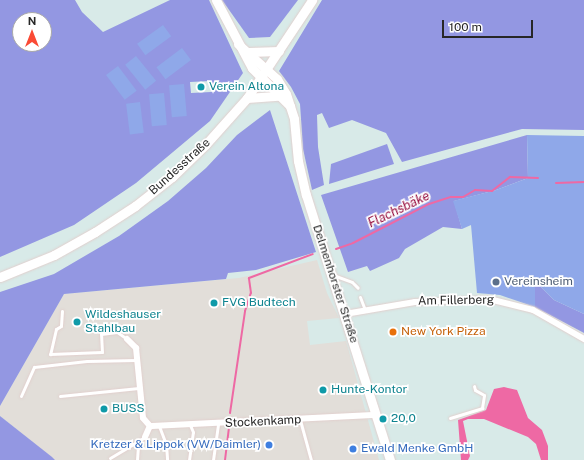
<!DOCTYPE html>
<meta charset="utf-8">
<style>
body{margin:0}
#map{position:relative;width:584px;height:460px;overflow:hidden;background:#d8eae8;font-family:"Public Sans",sans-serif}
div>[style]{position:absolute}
.industrial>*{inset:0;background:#e2ded9}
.green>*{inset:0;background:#9397e2}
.pitch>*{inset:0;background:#8fa8e9;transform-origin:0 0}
.water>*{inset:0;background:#ee69a4}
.stream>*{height:2px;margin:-1px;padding:0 1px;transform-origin:1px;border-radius:1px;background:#ee69a4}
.roads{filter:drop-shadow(0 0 1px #e1cfcd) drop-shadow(0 0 1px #e1cfcd)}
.lane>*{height:3px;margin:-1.5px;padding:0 1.5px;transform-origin:1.5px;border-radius:1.5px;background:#fff}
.street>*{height:6px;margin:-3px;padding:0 3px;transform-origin:3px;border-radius:3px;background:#fff}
.secondary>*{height:9px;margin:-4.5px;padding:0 4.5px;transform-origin:4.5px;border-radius:4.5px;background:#fff}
.dots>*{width:11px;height:11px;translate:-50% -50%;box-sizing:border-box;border:2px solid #fff;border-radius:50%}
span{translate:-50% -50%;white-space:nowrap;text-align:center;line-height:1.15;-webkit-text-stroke:3.5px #fff;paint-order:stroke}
.culture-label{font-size:12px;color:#0d838f}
.left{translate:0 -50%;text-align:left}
.street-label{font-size:12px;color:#272727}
.service-label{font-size:12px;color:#4e5e75}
.food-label{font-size:12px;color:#c56008}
.shop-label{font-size:12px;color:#366cbe}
.right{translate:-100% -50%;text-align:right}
.water-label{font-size:13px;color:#950c3e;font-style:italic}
.north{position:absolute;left:12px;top:12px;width:40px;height:40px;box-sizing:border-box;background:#fff;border:1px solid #a9a9a9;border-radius:50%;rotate:0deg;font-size:11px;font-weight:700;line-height:16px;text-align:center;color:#272727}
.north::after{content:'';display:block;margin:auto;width:14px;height:18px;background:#fa4a35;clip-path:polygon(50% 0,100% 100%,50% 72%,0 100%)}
.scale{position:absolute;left:442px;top:20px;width:91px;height:18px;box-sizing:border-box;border:2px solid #272727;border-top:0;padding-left:5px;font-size:12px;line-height:14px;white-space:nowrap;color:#272727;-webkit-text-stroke:3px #fff;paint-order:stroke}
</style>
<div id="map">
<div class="industrial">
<i style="clip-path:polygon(317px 260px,327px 293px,339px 318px,307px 321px,310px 345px,346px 341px,379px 460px,55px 460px,0 416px,0 406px,64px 294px,239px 278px)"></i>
</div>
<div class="green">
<i style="clip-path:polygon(evenodd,0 0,75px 0,82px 12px,103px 32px,170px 0,209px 0,243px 73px,210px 121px,136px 183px,74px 225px,0 257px,0 0,20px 20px,44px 20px,44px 44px,20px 44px,20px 20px,0 0,210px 81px,211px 92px,191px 93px,190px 82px,210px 81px)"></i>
<i style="clip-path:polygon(222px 0,298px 0,270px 37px,249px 38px)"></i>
<i style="clip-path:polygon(322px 0,584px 0,584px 130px,522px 129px,402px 162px,386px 133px,352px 120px,329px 128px,322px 113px,317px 115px,318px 147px,324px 185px,312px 190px,303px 149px,300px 104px,291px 87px,279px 71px)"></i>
<i style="clip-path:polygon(270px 110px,316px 252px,256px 270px,228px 273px,226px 279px,64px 294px,0 406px,0 292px,54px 274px,119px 236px,168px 201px,206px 168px,237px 135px)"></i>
<i style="clip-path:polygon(527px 135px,528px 178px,496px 190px,454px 201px,462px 229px,443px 227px,405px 249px,399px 258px,370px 271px,367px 266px,348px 272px,321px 195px)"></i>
<i style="clip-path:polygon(387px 144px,394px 164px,329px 184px,331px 164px)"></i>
<i style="clip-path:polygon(535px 281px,554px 300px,584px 314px,584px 333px,535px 307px)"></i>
<i style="clip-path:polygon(0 416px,52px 457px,55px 460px,0 460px)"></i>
</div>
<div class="pitch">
<i style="left:163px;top:25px;width:14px;height:32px;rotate:54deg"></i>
<i style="left:182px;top:48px;width:15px;height:32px;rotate:53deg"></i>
<i style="left:136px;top:56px;width:32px;height:14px;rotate:51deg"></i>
<i style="left:118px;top:66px;width:31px;height:15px;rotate:53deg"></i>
<i style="left:184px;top:84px;width:32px;height:15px;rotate:85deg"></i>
<i style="left:164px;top:93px;width:32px;height:15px;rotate:85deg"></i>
<i style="left:140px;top:102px;width:31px;height:14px;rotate:83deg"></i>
<i style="clip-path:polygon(527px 135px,584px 136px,584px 314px,554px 300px,535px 281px,535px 307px,500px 295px,477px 293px,471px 225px,462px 229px,453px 201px,496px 190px,528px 178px)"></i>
</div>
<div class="water">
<i style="clip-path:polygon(504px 387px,517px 390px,528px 418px,542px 430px,548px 446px,548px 460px,541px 460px,536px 444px,528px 437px,484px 419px,468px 419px,463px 421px,470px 456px,468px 460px,461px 460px,458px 420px,486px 410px,494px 389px)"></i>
</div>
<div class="stream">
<i style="left:556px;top:183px;width:28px;rotate:-2deg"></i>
<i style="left:336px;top:249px;width:18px;rotate:-19deg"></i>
<i style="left:353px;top:243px;width:85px;rotate:-27.2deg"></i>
<i style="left:429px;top:204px;width:23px;rotate:-18deg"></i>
<i style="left:451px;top:197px;width:12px"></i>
<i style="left:463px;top:197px;width:14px;rotate:-30deg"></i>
<i style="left:475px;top:190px;width:17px;rotate:3deg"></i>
<i style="left:492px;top:191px;width:23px;rotate:-38deg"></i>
<i style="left:510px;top:177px;width:28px;rotate:2deg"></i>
<i style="left:230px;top:413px;width:103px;rotate:-81.6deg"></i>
<i style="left:245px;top:311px;width:19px;rotate:-72deg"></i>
<i style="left:251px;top:293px;width:15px;rotate:-98deg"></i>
<i style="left:249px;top:278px;width:68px;rotate:-20.6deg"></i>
<i style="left:225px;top:460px;width:31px;rotate:-83deg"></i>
</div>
<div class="roads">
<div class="lane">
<i style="left:333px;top:275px;width:20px;rotate:20deg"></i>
<i style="left:352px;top:282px;width:8px;rotate:45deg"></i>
<i style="left:360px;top:297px;width:14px;rotate:69deg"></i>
<i style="left:62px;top:311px;width:15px;rotate:94deg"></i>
<i style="left:61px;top:326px;width:6px;rotate:149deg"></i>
<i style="left:56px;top:329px;width:26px;rotate:103deg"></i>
<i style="left:50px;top:354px;width:52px;rotate:-2.2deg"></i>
<i style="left:102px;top:352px;width:18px;rotate:-93deg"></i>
<i style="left:101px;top:334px;width:16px;rotate:-7deg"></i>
<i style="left:117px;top:332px;width:12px;rotate:35deg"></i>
<i style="left:21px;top:396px;width:32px;rotate:-66deg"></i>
<i style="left:34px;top:367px;width:53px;rotate:-6.5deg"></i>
<i style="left:87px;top:361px;width:50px;rotate:-1.1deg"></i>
<i style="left:60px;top:396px;width:79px;rotate:-5.8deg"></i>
<i style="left:450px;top:418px;width:34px;rotate:-17deg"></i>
<i style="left:482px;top:408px;width:13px;rotate:-81deg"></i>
<i style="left:484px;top:395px;width:10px;rotate:-151deg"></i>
<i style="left:475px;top:390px;width:4px;rotate:-104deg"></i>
<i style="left:300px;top:420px;width:41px;rotate:74.6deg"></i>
<i style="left:159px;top:426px;width:19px;rotate:69deg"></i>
<i style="left:166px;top:444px;width:16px;rotate:86deg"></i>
<i style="left:110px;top:458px;width:41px;rotate:-31deg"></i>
<i style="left:137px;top:460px;width:16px;rotate:-86deg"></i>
<i style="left:189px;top:460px;width:28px;rotate:-82deg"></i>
<i style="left:193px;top:432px;width:8px;rotate:-113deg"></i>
<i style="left:213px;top:460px;width:36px;rotate:-82deg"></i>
</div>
<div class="street">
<i style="left:345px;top:314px;width:71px;rotate:-9.7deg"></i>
<i style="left:415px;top:302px;width:74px;rotate:-2.3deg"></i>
<i style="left:489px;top:299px;width:45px;rotate:14deg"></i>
<i style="left:533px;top:310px;width:59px;rotate:29.6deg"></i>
<i style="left:127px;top:339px;width:13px;rotate:45deg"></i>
<i style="left:136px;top:348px;width:70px;rotate:84.3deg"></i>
<i style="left:143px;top:418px;width:11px;rotate:49deg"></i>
<i style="left:145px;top:437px;width:12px;rotate:-66deg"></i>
<i style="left:150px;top:426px;width:225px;rotate:-2.8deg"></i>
</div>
<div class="secondary">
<i style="left:216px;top:0;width:77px;rotate:62.1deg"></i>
<i style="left:252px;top:68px;width:54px;rotate:45deg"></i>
<i style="left:238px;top:44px;width:52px;rotate:41.9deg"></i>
<i style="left:277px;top:79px;width:17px;rotate:59deg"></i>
<i style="left:286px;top:94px;width:26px;rotate:72deg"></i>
<i style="left:294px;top:119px;width:42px;rotate:84.6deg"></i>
<i style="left:298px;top:161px;width:35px;rotate:77deg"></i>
<i style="left:306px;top:195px;width:278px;rotate:72.4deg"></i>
<i style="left:249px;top:52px;width:30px;rotate:-2deg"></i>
<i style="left:247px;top:98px;width:31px;rotate:-4deg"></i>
<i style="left:0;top:277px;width:58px;rotate:-22.2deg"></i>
<i style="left:54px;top:255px;width:47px;rotate:-29.3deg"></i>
<i style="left:95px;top:232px;width:48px;rotate:-33deg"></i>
<i style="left:135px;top:206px;width:47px;rotate:-38.1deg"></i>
<i style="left:172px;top:177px;width:47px;rotate:-44.1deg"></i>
<i style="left:206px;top:144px;width:62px;rotate:-48.3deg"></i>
<i style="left:247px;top:98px;width:118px;rotate:-56.4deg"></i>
</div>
</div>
<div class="dots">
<i style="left:201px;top:87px;background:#0f9aa8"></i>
<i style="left:496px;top:282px;background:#5c6f8a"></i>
<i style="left:214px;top:303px;background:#0f9aa8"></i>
<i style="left:77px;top:322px;background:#0f9aa8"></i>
<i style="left:393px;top:332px;background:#e8710a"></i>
<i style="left:323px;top:390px;background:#0f9aa8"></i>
<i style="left:104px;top:409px;background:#0f9aa8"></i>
<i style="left:383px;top:419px;background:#0f9aa8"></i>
<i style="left:269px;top:445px;background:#3f7fe0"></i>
<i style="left:353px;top:449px;background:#3f7fe0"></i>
</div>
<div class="culture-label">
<span class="left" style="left:209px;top:87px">Verein Altona</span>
<span class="left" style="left:222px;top:303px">FVG Budtech</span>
<span class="left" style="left:85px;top:322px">Wildeshauser<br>Stahlbau</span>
<span class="left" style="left:331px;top:390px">Hunte-Kontor</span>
<span class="left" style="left:112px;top:409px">BUSS</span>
<span class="left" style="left:391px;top:419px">20,0</span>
</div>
<div class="street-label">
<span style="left:180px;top:167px;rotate:-42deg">Bundesstraße</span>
<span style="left:335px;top:284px;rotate:72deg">Delmenhorster Straße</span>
<span style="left:456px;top:301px;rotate:-1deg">Am Fillerberg</span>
<span style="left:263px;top:422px;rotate:-3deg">Stockenkamp</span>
</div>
<div class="service-label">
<span class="left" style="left:504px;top:282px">Vereinsheim</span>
</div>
<div class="food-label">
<span class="left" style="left:401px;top:332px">New York Pizza</span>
</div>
<div class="shop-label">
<span class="right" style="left:261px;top:445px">Kretzer &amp; Lippok (VW/Daimler)</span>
<span class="left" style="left:361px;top:449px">Ewald Menke GmbH</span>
</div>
<div class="water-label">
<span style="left:399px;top:210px;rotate:-26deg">Flachsbäke</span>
</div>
<div class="north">N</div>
<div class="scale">100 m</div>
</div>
